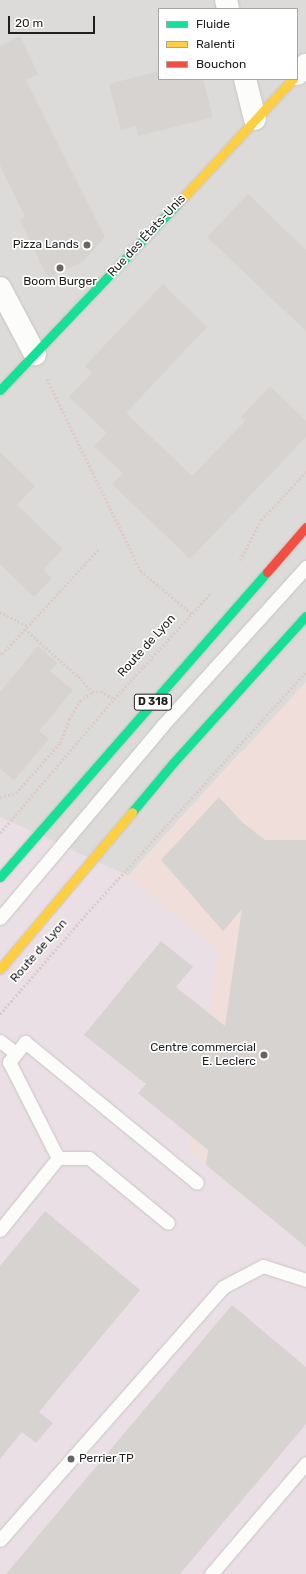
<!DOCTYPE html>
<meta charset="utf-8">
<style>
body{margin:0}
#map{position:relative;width:306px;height:1574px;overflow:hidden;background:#edebe7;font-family:Rubik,sans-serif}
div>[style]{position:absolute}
.residential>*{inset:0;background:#dcdbd9}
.commercial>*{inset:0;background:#f0dedb}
.industrial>*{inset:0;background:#ebdfe6}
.building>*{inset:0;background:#d6d3d0}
.path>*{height:2.5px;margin-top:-1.25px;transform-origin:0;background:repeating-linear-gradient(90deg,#dbccca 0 2px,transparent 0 4px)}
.roads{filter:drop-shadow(0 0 1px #c6c5c3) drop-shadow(0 0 1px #c6c5c3)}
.lane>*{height:13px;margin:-6.5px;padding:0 6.5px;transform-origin:6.5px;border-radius:6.5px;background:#fcfcfb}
.street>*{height:22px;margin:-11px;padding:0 11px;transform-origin:11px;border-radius:11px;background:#fcfcfb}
.fast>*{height:9px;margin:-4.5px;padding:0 4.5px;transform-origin:4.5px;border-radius:4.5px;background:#16e098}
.slow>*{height:9px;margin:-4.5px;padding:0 4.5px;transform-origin:4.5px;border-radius:4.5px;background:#ffcf43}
.jam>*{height:9px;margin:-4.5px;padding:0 4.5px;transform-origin:4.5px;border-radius:4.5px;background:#f24e42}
.dots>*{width:11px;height:11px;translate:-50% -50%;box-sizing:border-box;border:2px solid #fff;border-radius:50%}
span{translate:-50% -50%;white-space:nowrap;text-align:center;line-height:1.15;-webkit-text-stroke:3.5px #fff;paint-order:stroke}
.shield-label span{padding:1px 3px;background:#fff;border:1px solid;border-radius:3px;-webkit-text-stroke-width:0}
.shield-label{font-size:11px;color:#1f1f1f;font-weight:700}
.street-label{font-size:12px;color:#1f1f1f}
.poi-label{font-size:12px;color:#1f1f1f}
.right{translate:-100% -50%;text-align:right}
.left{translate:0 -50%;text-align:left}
.legend{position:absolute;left:158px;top:8px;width:140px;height:72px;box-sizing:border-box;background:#fff;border:1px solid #a5a5a5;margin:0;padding:5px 7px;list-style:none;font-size:12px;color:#1f1f1f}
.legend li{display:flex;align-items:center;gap:8px;height:20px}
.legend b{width:20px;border:1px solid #a5a5a5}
.scale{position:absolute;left:8px;top:16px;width:87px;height:18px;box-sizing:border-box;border:2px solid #1f1f1f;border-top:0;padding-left:5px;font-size:12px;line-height:14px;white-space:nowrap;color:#1f1f1f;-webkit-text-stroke:3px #fff;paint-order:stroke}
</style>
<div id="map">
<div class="residential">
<i style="clip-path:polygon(evenodd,0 0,306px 0,306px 809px,242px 751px,128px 876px,0 817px,0 0,159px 9px,297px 9px,297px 79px,159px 79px,159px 9px)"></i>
</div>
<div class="commercial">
<i style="clip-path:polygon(306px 682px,306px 1247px,206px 1165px,188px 1147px,218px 951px,128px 876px)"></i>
</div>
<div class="industrial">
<i style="clip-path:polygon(0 817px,128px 876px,218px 951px,188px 1147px,206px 1165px,306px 1247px,306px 1574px,0 1574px)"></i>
</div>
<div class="building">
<i style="clip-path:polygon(20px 36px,38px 74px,26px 80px,105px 237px,84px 261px,48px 278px,20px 220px,25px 217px,0 165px,0 46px)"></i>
<i style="clip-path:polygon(159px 71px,159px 79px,203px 79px,213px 117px,138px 136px,136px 126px,121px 130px,109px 84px)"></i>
<i style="clip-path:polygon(248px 194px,306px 250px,306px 331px,207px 237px)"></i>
<i style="clip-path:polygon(163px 284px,207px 327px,126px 413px,192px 476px,245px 421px,241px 417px,270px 386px,306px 421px,306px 437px,190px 559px,112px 484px,123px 474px,94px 446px,107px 433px,69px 397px,92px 373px,85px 366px)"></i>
<i style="clip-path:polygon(0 452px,35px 486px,17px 505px,63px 549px,43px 570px,52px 578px,34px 597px,0 564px)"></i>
<i style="clip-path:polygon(38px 646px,57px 663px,50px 671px,73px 690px,39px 731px,49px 739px,14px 780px,0 769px,0 692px)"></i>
<i style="clip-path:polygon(219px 797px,242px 822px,265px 840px,306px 840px,306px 1247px,206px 1165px,208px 1150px,138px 1093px,146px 1084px,84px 1035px,161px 941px,193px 967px,176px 987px,225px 1026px,242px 909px,223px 931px,161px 860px)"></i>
<i style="clip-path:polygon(45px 1211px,140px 1290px,39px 1412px,53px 1423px,36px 1443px,22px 1432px,0 1459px,0 1266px)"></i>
<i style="clip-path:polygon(232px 1305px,306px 1367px,306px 1424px,180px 1574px,6px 1574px)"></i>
</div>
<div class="path">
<i style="left:47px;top:379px;width:214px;rotate:63.9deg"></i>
<i style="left:141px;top:571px;width:67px;rotate:40.1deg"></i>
<i style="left:240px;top:560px;width:45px;rotate:-62.3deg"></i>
<i style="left:261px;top:520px;width:66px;rotate:-46.8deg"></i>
<i style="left:0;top:612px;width:31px;rotate:27deg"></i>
<i style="left:25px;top:629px;width:75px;rotate:41.8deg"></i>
<i style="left:81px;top:679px;width:17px;rotate:50deg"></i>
<i style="left:0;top:652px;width:3px;rotate:45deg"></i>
<i style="left:2px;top:654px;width:142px;rotate:-47.3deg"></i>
<i style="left:0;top:797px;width:16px;rotate:-14deg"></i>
<i style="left:16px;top:793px;width:67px;rotate:-48.7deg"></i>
<i style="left:60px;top:743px;width:26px;rotate:-69deg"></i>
<i style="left:69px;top:719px;width:21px;rotate:-59deg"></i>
<i style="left:80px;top:701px;width:15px;rotate:-37deg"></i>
<i style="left:92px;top:692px;width:9px;rotate:-6deg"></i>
<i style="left:101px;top:691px;width:15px;rotate:32deg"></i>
<i style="left:0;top:833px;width:176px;rotate:-49.6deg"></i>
<i style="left:114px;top:699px;width:142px;rotate:-47.6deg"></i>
<i style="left:0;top:1014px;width:136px;rotate:-49.2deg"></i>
<i style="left:89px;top:911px;width:323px;rotate:-47.8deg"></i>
</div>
<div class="roads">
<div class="lane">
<i style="left:0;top:918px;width:251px;rotate:-49.8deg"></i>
<i style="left:162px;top:726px;width:215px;rotate:-47.8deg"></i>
<i style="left:0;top:1041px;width:20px;rotate:37deg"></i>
<i style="left:58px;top:1158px;width:31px"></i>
<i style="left:89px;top:1158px;width:102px;rotate:39.4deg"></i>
<i style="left:0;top:1230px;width:92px;rotate:-51.1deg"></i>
<i style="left:58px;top:1158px;width:108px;rotate:-117deg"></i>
<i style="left:9px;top:1062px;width:26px;rotate:-51deg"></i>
<i style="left:25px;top:1042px;width:222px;rotate:39.3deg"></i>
<i style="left:0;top:1540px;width:337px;rotate:-48.6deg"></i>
<i style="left:223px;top:1287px;width:45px;rotate:-27.7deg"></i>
<i style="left:263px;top:1266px;width:45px;rotate:18deg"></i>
<i style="left:211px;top:1574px;width:146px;rotate:-49.4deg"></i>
</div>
<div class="street">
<i style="left:226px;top:0;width:9px;rotate:77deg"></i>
<i style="left:297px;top:74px;width:13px;rotate:-45deg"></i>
<i style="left:245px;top:79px;width:41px;rotate:76deg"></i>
<i style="left:0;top:288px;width:75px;rotate:62.1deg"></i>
</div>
<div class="fast">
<i style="left:0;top:390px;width:260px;rotate:-46.4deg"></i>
<i style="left:132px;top:812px;width:64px;rotate:-50.1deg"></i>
<i style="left:173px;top:763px;width:198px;rotate:-47.9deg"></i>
<i style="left:0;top:877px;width:405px;rotate:-48.8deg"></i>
</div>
<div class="slow">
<i style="left:179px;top:202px;width:168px;rotate:-47.2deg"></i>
<i style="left:0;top:969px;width:205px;rotate:-49.9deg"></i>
</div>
<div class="jam">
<i style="left:267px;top:572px;width:60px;rotate:-49.1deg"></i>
</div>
</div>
<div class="dots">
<i style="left:87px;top:245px;background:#676665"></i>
<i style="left:60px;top:268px;background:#676665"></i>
<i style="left:264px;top:1055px;background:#676665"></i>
<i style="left:71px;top:1459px;background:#676665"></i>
</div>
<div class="shield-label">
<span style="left:153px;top:702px">D 318</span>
</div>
<div class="street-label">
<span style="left:147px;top:236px;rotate:-47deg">Rue des États-Unis</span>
<span style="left:147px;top:646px;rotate:-48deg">Route de Lyon</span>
<span style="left:39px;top:951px;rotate:-49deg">Route de Lyon</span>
</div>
<div class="poi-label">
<span class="right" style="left:79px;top:245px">Pizza Lands</span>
<span style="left:60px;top:282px">Boom Burger</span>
<span class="right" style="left:256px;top:1055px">Centre commercial<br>E. Leclerc</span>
<span class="left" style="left:79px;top:1459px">Perrier TP</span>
</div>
<ul class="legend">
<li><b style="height:5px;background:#16e098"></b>Fluide</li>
<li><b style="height:5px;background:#ffcf43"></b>Ralenti</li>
<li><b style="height:5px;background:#f24e42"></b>Bouchon</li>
</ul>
<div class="scale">20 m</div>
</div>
